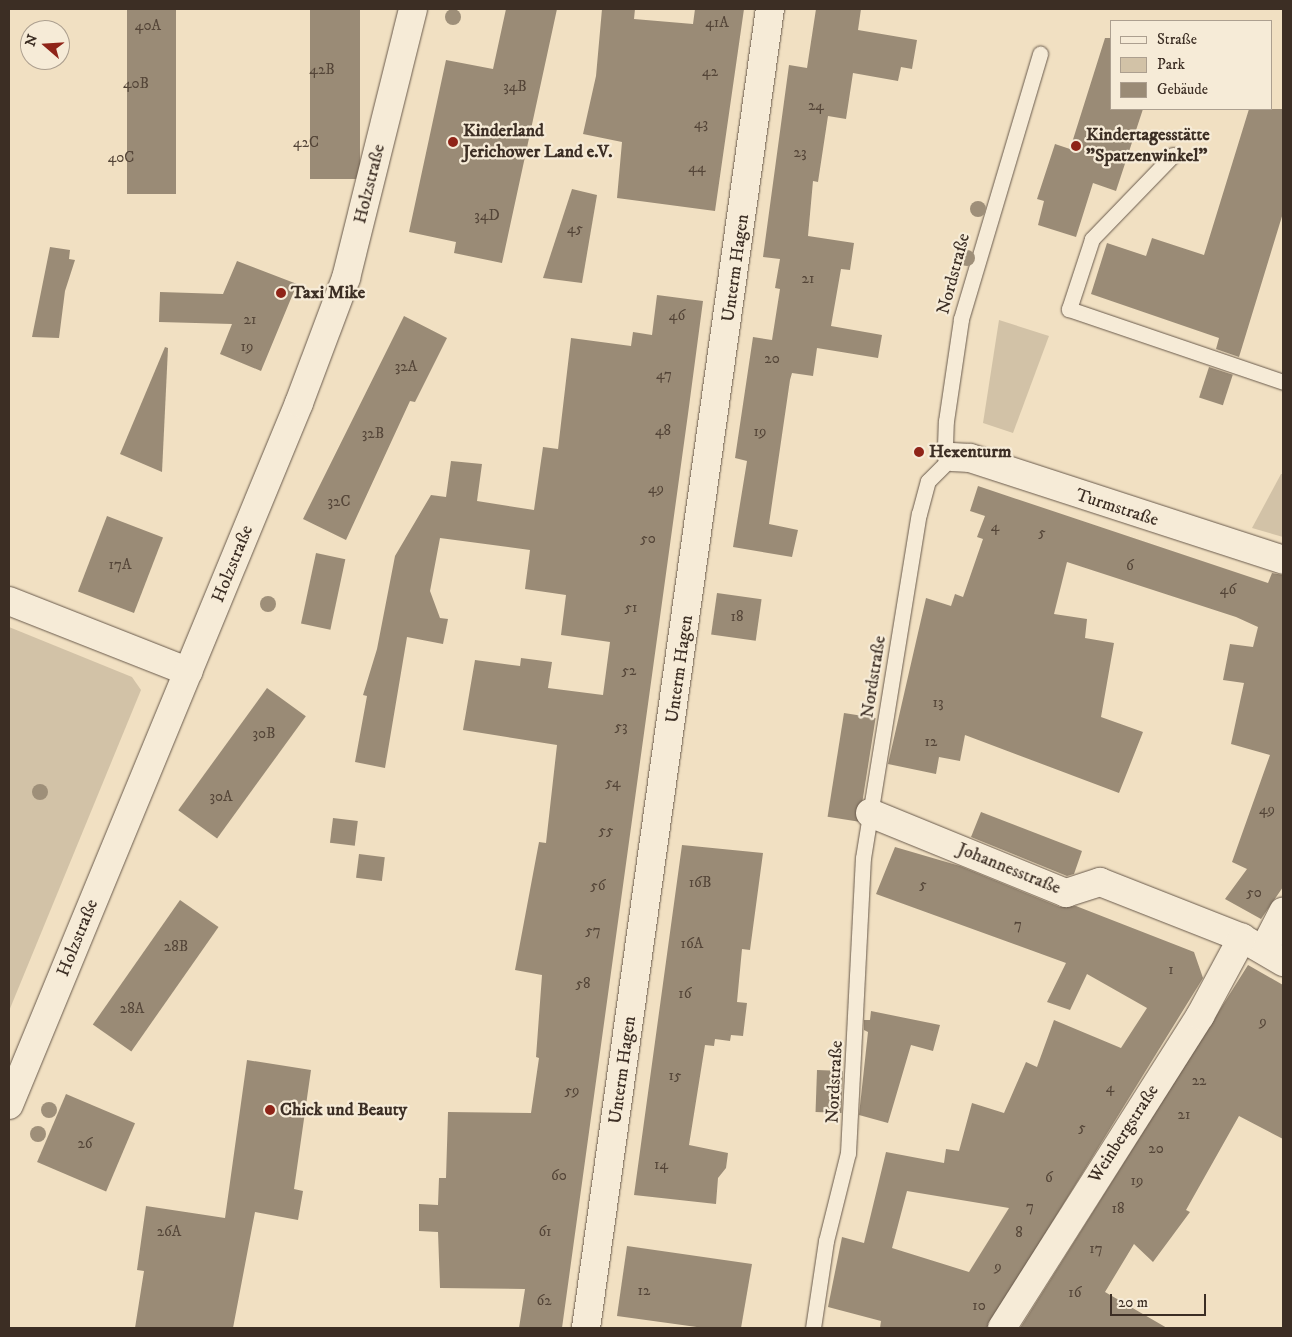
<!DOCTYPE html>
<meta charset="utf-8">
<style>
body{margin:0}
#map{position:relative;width:1292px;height:1337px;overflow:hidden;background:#f1e0c2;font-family:"IM FELL DW Pica",serif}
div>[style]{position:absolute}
.green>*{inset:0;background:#d2c2a7}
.building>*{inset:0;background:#9a8b76;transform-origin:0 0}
.roads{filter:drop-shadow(0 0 1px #695a4c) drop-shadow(0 0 1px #695a4c)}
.lane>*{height:15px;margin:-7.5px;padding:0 7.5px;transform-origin:7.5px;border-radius:7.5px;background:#f6ebd7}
.street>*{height:28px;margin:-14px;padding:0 14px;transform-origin:14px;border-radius:14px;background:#f6ebd7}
.secondary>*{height:28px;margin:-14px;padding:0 14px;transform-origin:14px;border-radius:14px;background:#f6ebd7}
.trees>*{width:16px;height:16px;margin:-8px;border-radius:50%;background:#9e8f79}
.dots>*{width:14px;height:14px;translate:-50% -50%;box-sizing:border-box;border:2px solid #f6ebd7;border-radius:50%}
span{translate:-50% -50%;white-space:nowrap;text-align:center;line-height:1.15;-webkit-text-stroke:4.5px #f6ebd7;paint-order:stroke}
.number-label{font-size:15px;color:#544538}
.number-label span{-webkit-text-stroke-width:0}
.poi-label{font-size:18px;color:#3c2e24;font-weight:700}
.left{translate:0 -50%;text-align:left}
.street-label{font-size:18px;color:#3c2e24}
.frame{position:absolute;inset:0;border:10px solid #3c2e24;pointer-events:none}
.legend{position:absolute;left:1110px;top:20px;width:162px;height:90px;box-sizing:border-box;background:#f6ebd7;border:1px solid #ac9f8f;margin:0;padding:6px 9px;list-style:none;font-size:15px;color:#3c2e24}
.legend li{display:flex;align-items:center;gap:10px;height:25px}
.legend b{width:25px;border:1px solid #ac9f8f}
.north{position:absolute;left:20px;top:20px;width:50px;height:50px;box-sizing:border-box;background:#f6ebd7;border:1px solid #ac9f8f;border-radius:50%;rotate:289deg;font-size:14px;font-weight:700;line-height:20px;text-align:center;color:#3c2e24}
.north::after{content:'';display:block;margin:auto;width:18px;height:22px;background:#8f2418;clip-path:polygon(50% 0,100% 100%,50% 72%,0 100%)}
.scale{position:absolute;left:1110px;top:1294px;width:96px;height:22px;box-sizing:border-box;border:2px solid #3c2e24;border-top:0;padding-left:6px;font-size:15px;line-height:18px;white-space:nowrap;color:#3c2e24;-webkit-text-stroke:4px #f6ebd7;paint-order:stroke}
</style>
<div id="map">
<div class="green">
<i style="clip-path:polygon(999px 320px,1049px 336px,1013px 433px,983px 423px)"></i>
<i style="clip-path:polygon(1281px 474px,1283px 474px,1283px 537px,1252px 528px)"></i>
<i style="clip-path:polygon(9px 627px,132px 677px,141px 690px,9px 1011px)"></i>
</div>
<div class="building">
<i style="left:127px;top:9px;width:49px;height:185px"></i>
<i style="left:310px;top:9px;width:50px;height:170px"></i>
<i style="clip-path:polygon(506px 9px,557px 9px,502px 263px,454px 253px,456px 242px,409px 232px,446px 60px,493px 69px)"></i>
<i style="clip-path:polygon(602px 9px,635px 9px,634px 19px,693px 24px,695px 9px,744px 9px,715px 211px,617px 198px,622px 142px,583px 134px,596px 76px)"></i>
<i style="clip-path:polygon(816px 9px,861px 9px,858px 30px,917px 40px,912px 69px,901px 67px,898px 81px,853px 73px,846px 119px,828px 116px,818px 182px,813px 181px,808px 236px,854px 243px,850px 270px,841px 269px,831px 326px,882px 335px,878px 358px,817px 348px,813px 376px,792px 373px,790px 380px,769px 524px,798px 530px,792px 557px,733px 547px,747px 461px,735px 458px,753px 337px,772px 340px,780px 289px,775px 288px,780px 259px,763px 257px,789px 65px,807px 68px)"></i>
<i style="clip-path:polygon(1105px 38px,1111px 38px,1111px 109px,1143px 109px,1116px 191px,1093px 183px,1076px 237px,1038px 225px,1044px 201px,1037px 199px,1055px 144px,1070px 149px)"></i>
<i style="clip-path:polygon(1249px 109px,1283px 109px,1283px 213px,1239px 357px,1216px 349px,1219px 338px,1091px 294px,1107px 243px,1146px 256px,1152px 238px,1204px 255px)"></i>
<i style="clip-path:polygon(572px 189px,597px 195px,582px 283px,543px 278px)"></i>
<i style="clip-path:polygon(50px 247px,70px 250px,69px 259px,75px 260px,65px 291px,59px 338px,32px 337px)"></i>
<i style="clip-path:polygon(237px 261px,297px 284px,261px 371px,220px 354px,232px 324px,159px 322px,160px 292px,223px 294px)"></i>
<i style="clip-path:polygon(657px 295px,703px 301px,688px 414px,562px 1328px,519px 1328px,525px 1289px,440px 1288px,438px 1232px,419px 1231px,419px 1204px,438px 1205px,439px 1178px,446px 1178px,448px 1112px,531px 1113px,539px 1058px,536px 1057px,542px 975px,515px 970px,539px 842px,546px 843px,557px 745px,463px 730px,475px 660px,520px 666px,521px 658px,552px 662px,548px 688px,603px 695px,610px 642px,561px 635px,566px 595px,525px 589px,530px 550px,440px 538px,430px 591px,440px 618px,448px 619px,443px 644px,407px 637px,385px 768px,355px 762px,367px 696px,363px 695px,377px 649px,395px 556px,431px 495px,446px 497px,451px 461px,482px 464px,477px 501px,534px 510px,543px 447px,558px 449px,571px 338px,631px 346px,633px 332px,652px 335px)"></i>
<i style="clip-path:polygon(404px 316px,447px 338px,415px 402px,410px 401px,346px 540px,303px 519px)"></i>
<i style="clip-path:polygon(165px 347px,168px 348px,162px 472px,120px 454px)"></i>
<i style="left:1209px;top:367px;width:25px;height:32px;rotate:18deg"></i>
<i style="clip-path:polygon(978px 486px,1268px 583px,1272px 573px,1283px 575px,1283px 887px,1261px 919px,1225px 899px,1247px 869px,1232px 862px,1270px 755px,1231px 744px,1244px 683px,1223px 680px,1230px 644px,1253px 647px,1258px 627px,1236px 617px,1067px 562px,1054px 614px,1087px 619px,1085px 638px,1114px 643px,1101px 717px,1143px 732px,1119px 793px,965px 735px,960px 761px,939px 757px,936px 774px,888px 764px,926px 598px,951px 606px,955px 594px,963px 597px,983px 539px,977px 537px,985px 516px,970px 511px)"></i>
<i style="left:107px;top:516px;width:60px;height:81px;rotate:21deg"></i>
<i style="left:316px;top:553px;width:30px;height:72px;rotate:12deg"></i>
<i style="left:717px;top:593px;width:45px;height:42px;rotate:8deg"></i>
<i style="left:267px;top:688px;width:48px;height:151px;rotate:36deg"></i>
<i style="left:844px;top:713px;width:32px;height:105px;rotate:9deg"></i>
<i style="clip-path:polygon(981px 812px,1082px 851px,1074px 874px,1067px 876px,971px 837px)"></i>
<i style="left:333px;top:818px;width:25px;height:25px;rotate:7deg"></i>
<i style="clip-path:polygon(682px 845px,763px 853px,750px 950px,742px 949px,737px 1002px,747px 1003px,743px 1036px,731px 1035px,730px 1041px,715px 1039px,714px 1046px,705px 1045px,689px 1145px,728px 1153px,726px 1168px,718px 1178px,716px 1204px,634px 1195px)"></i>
<i style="clip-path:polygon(evenodd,895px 847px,960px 866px,1060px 907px,1076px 906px,1194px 952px,1203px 978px,987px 1328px,880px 1328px,881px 1321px,828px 1307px,842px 1237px,864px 1243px,886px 1152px,944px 1163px,946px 1149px,959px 1151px,972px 1103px,1004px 1113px,1026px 1062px,1037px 1067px,1054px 1020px,1121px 1048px,1147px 1008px,1087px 974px,1070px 1010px,1047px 1002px,1066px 963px,876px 894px,895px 847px,907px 1191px,1009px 1208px,969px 1272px,892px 1248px,907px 1191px)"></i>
<i style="left:359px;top:854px;width:26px;height:24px;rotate:7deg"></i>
<i style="left:180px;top:900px;width:47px;height:152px;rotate:35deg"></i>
<i style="clip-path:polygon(1248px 965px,1283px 985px,1283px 1139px,1239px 1116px,1186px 1210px,1190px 1212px,1153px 1262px,1134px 1244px,1105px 1292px,1167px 1328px,1020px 1328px)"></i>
<i style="clip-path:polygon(871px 1011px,940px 1025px,933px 1051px,911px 1045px,888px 1123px,859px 1115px,868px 1032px,864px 1030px,864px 1020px,870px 1020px)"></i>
<i style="clip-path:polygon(247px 1060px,311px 1070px,294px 1189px,303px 1191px,298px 1220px,255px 1212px,233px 1328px,135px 1328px,144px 1271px,137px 1270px,146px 1206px,225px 1218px)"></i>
<i style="left:817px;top:1070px;width:26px;height:42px;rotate:2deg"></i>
<i style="left:66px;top:1094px;width:75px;height:74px;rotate:23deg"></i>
<i style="clip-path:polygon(627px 1246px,752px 1264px,741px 1328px,704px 1328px,617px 1316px)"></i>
</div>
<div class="roads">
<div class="lane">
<i style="left:1173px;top:155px;width:117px;rotate:134deg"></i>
<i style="left:1092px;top:239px;width:74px;rotate:108.2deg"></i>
<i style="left:1069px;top:309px;width:226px;rotate:18.8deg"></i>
<i style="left:813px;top:1328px;width:88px;rotate:-81.5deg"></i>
<i style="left:826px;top:1241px;width:91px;rotate:-76deg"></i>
<i style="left:848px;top:1153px;width:295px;rotate:-87.1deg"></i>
<i style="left:863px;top:858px;width:349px;rotate:-80.8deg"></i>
<i style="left:919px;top:514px;width:34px;rotate:-75deg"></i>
<i style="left:928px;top:481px;width:34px;rotate:-45deg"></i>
<i style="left:952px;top:457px;width:13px;rotate:-122deg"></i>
<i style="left:945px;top:446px;width:25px;rotate:-88deg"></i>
<i style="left:946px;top:421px;width:103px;rotate:-81.6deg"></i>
<i style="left:961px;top:319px;width:277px;rotate:-73.4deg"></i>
</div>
<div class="street">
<i style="left:952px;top:457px;width:18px;rotate:3deg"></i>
<i style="left:970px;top:458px;width:329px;rotate:18deg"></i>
<i style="left:9px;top:601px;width:193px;rotate:21.5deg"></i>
<i style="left:870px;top:813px;width:212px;rotate:22.2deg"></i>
<i style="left:1066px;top:893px;width:36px;rotate:-18deg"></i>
<i style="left:1100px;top:882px;width:153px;rotate:21.5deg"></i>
<i style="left:1242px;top:938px;width:48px;rotate:30.3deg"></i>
<i style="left:1264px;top:949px;width:42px;rotate:-62.8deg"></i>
<i style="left:586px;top:1328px;width:1332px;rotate:-82.06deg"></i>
<i style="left:1002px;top:1328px;width:370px;rotate:-57.6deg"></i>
<i style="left:1200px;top:1016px;width:89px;rotate:-61.7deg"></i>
</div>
<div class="secondary">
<i style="left:9px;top:1105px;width:760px;rotate:-67.55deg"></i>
<i style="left:299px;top:403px;width:134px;rotate:-69.4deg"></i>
<i style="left:346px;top:278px;width:277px;rotate:-76deg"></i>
</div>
</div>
<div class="trees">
<i style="left:453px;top:17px"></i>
<i style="left:978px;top:209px"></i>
<i style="left:967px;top:258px"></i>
<i style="left:268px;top:604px"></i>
<i style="left:40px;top:792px"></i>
<i style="left:49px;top:1110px"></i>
<i style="left:38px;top:1134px"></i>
</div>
<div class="dots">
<i style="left:453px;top:142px;background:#8f2418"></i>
<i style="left:1076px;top:146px;background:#8f2418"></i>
<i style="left:281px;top:293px;background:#8f2418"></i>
<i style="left:919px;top:452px;background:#8f2418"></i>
<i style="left:270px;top:1110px;background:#8f2418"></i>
</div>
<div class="number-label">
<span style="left:717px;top:23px">41A</span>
<span style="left:148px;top:26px">40A</span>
<span style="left:322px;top:70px">42B</span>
<span style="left:710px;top:72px">42</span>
<span style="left:136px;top:84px">40B</span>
<span style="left:515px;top:87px">34B</span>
<span style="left:816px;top:106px">24</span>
<span style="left:701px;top:124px">43</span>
<span style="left:306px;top:143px">42C</span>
<span style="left:800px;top:153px">23</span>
<span style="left:121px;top:158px">40C</span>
<span style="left:697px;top:168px">44</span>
<span style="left:487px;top:216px">34D</span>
<span style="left:575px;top:229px">45</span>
<span style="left:808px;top:279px">21</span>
<span style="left:677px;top:316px">46</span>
<span style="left:250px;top:320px">21</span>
<span style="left:247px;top:347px">19</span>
<span style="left:772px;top:359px">20</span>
<span style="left:406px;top:367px">32A</span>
<span style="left:664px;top:375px">47</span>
<span style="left:663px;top:431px">48</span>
<span style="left:760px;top:432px">19</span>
<span style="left:373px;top:434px">32B</span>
<span style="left:656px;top:489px">49</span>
<span style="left:339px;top:502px">32C</span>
<span style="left:995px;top:527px">4</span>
<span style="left:1042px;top:533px">5</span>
<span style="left:648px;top:539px">50</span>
<span style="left:120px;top:565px">17A</span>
<span style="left:1130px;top:566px">6</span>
<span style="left:1228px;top:590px">46</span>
<span style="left:631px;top:608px">51</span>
<span style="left:737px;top:617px">18</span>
<span style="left:629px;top:671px">52</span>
<span style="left:938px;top:703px">13</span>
<span style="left:621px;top:727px">53</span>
<span style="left:264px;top:734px">30B</span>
<span style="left:931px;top:742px">12</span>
<span style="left:613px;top:783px">54</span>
<span style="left:221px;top:797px">30A</span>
<span style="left:1267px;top:810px">49</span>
<span style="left:606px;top:831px">55</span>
<span style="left:700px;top:883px">16B</span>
<span style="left:923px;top:885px">5</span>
<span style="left:598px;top:886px">56</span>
<span style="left:1254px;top:893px">50</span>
<span style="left:1018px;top:925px">7</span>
<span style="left:593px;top:931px">57</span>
<span style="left:692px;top:944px">16A</span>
<span style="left:176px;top:947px">28B</span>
<span style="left:1171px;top:970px">1</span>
<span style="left:583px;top:984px">58</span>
<span style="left:685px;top:994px">16</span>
<span style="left:132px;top:1009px">28A</span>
<span style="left:1263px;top:1022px">9</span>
<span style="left:675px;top:1076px">15</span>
<span style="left:1199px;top:1081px">22</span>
<span style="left:1110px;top:1088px">4</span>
<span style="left:572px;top:1091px">59</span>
<span style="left:1184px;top:1115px">21</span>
<span style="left:1082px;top:1128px">5</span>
<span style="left:85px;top:1144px">26</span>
<span style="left:1156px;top:1149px">20</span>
<span style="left:661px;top:1165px">14</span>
<span style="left:559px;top:1176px">60</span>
<span style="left:1049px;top:1178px">6</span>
<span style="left:1137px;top:1181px">19</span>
<span style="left:1030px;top:1207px">7</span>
<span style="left:1118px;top:1209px">18</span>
<span style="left:169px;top:1232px">26A</span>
<span style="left:545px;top:1232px">61</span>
<span style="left:1019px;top:1233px">8</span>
<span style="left:1096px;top:1249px">17</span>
<span style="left:998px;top:1267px">9</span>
<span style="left:644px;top:1291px">12</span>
<span style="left:1075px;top:1293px">16</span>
<span style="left:544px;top:1301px">62</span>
<span style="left:979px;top:1306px">10</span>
</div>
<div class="poi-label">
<span class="left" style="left:463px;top:142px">Kinderland<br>Jerichower Land e.V.</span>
<span class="left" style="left:1086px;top:146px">Kindertagesstätte<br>"Spatzenwinkel"</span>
<span class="left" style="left:291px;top:293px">Taxi Mike</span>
<span class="left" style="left:929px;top:452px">Hexenturm</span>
<span class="left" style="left:280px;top:1110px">Chick und Beauty</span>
</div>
<div class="street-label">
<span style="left:370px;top:184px;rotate:-76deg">Holzstraße</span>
<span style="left:736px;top:268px;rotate:-82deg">Unterm Hagen</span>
<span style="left:954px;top:274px;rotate:-75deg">Nordstraße</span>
<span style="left:1117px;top:508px;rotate:18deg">Turmstraße</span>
<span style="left:233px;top:564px;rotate:-68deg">Holzstraße</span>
<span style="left:680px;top:669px;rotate:-82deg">Unterm Hagen</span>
<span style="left:874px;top:677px;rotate:-81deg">Nordstraße</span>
<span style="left:1009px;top:869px;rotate:22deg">Johannesstraße</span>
<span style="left:78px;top:938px;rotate:-68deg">Holzstraße</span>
<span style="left:623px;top:1070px;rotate:-82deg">Unterm Hagen</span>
<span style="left:835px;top:1082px;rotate:-87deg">Nordstraße</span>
<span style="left:1124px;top:1134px;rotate:-57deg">Weinbergstraße</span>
</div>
<div class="frame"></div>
<ul class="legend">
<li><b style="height:6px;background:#f6ebd7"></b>Straße</li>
<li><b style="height:14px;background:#d2c2a7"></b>Park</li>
<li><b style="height:14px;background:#9a8b76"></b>Gebäude</li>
</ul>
<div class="north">N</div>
<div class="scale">20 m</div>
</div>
